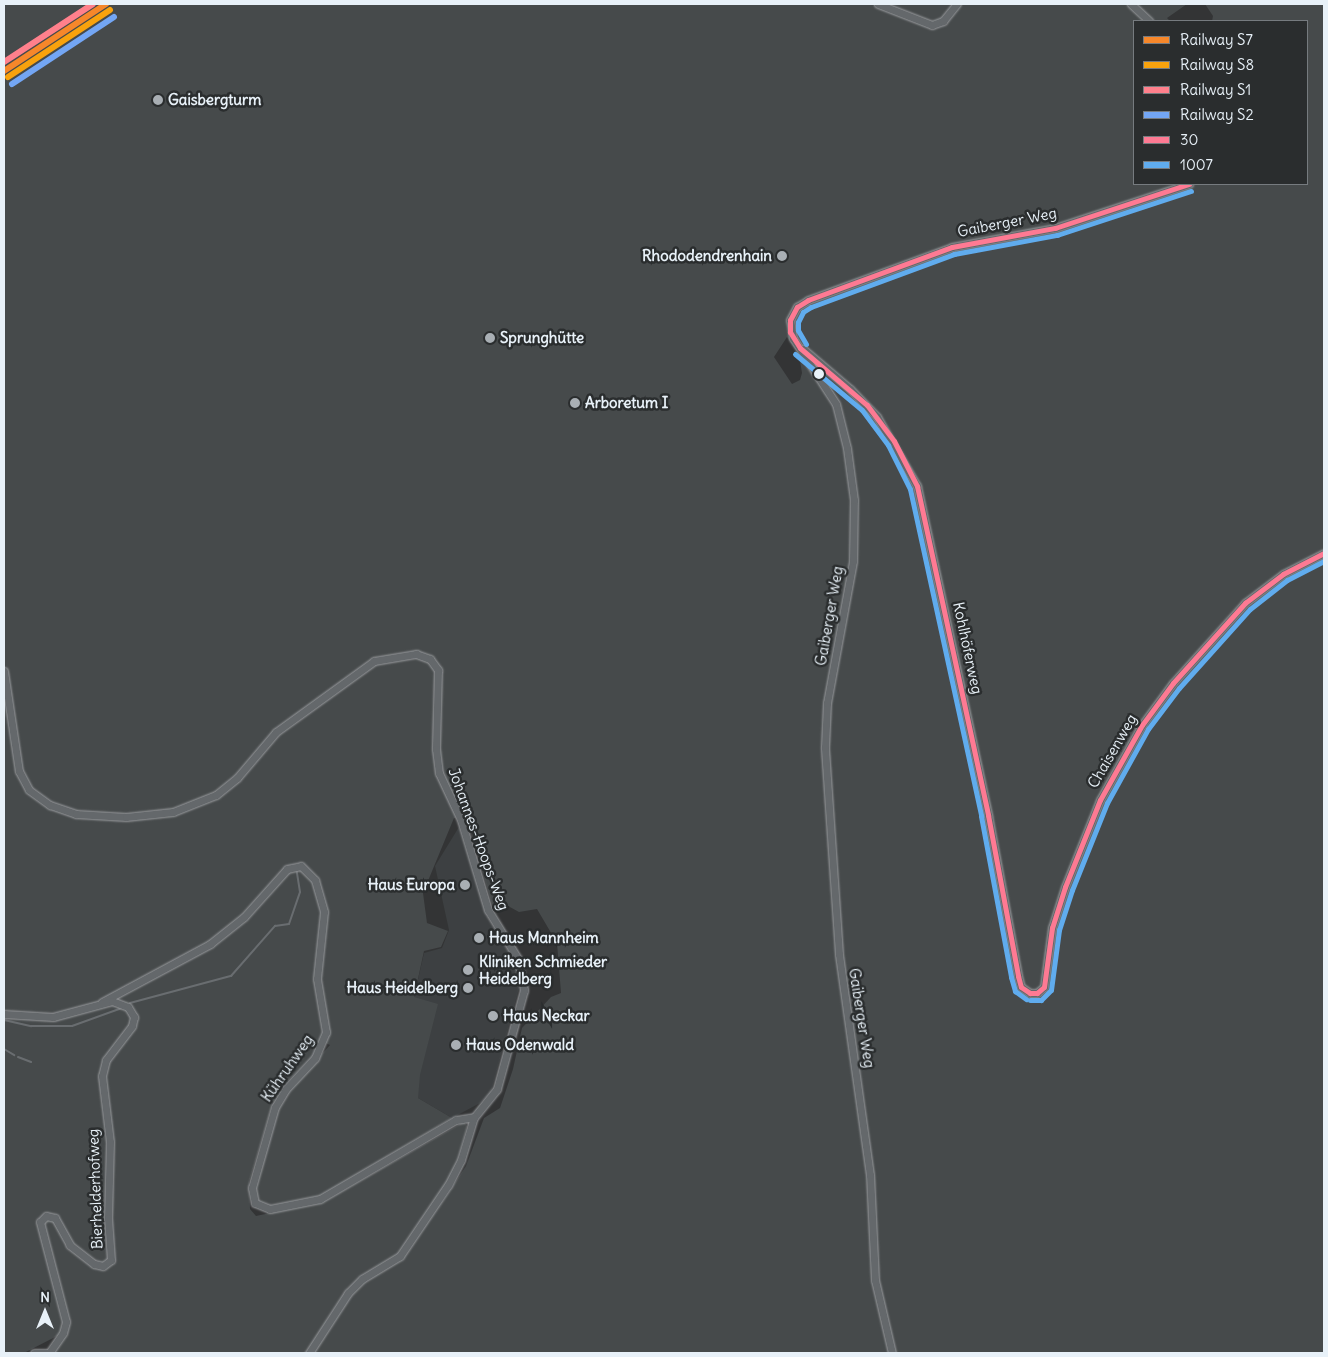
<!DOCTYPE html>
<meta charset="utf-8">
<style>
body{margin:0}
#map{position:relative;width:1328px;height:1357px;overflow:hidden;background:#333435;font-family:Delius,sans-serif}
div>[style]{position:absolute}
.built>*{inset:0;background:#3d4042}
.green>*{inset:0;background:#464a4b}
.stream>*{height:2px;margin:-1px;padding:0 1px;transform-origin:1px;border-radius:1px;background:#696d70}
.roads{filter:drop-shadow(0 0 1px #999b9e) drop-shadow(0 0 1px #999b9e)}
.minor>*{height:7px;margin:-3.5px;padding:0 3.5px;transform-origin:3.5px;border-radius:3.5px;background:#64686b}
.bus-1>*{height:5px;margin:-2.5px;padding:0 2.5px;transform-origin:2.5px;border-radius:2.5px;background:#fe7a93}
.bus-2>*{height:5px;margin:-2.5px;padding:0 2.5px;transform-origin:2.5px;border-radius:2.5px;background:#60acee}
.rail-1>*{height:6px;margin:-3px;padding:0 3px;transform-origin:3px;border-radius:3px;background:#f6872a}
.rail-2>*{height:6px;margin:-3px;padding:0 3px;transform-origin:3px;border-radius:3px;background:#f8a20d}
.rail-3>*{height:6px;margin:-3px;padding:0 3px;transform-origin:3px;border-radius:3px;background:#ff808c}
.rail-4>*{height:6px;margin:-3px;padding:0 3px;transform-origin:3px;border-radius:3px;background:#73a6f4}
.dots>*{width:14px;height:14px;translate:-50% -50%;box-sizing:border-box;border:2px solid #2a2d2e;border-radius:50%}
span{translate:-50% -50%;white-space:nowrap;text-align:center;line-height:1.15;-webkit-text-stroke:5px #2a2d2e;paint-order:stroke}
.poi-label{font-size:15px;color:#e8f1f8;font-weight:700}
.left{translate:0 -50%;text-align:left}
.right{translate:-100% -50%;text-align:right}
.street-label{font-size:15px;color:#e8f1f8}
.frame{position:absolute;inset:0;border:5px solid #e8f1f8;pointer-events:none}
.legend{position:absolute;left:1133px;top:20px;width:175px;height:165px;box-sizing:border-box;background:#2a2d2e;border:1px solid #767b7f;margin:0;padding:6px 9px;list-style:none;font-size:15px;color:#e8f1f8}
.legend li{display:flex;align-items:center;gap:10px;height:25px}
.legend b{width:25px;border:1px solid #767b7f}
.north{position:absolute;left:20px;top:1287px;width:50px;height:50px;-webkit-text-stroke:4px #2a2d2e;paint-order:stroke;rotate:0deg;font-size:14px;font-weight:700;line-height:20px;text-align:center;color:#e8f1f8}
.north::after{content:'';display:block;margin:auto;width:18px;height:22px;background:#e8f1f8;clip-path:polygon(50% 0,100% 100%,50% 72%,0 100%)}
</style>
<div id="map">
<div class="built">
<i style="clip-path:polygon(459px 827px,487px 916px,515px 963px,520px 984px,491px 1092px,480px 1103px,452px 1118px,418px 1098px,414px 997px,424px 953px,442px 948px,449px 930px,435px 866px)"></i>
</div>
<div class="green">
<i style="clip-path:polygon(evenodd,4px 4px,1187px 4px,1167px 18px,1170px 21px,1134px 21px,1134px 184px,1307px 184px,1307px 21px,1212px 21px,1213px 16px,1205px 4px,1324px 4px,1324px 1353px,54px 1353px,63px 1340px,57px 1336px,24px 1353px,4px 1353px,4px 4px,787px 337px,799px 355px,802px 373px,800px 380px,792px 384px,774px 357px,787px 337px,4px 4px,454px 818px,468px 820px,493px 908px,508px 906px,519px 912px,537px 909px,557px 943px,561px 993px,551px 997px,522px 1028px,513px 1069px,500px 1108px,484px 1118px,466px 1166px,443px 1201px,437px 1199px,456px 1166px,467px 1126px,464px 1122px,325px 1201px,256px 1216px,250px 1209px,249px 1182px,271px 1108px,289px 1080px,313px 1056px,321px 1041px,330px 1045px,289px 1090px,276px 1110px,254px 1190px,259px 1202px,268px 1206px,315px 1199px,452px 1118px,418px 1098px,420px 1075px,438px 1004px,414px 997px,424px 951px,441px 947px,448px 931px,427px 923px,423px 893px,454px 818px)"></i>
</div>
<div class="stream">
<i style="left:929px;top:4px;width:16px"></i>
<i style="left:130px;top:1003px;width:105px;rotate:-15deg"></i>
<i style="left:231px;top:976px;width:67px;rotate:-48.7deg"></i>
<i style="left:275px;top:926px;width:14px;rotate:-8deg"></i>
<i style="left:289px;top:924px;width:34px;rotate:-71deg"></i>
<i style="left:300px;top:892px;width:24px;rotate:-99deg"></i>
<i style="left:4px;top:1020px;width:28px;rotate:13deg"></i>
<i style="left:31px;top:1026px;width:41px"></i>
<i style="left:72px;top:1026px;width:53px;rotate:-19.8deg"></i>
<i style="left:4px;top:1049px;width:12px;rotate:31deg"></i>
<i style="left:18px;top:1057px;width:14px;rotate:21deg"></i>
</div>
<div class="roads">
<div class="minor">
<i style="left:878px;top:4px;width:58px;rotate:21.3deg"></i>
<i style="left:932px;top:25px;width:12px;rotate:-20deg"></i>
<i style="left:943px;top:21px;width:22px;rotate:-51deg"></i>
<i style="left:1131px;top:4px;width:25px;rotate:43deg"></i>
<i style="left:803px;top:349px;width:62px;rotate:40.4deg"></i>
<i style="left:850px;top:389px;width:39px;rotate:46deg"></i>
<i style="left:877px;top:417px;width:80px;rotate:59.9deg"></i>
<i style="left:917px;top:486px;width:337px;rotate:77.8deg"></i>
<i style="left:988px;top:815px;width:164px;rotate:79.4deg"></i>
<i style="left:1018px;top:976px;width:11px;rotate:75deg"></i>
<i style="left:1021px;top:987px;width:11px;rotate:34deg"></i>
<i style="left:1030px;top:993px;width:7px"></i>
<i style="left:1037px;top:993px;width:9px;rotate:-41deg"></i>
<i style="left:1044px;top:987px;width:60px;rotate:-82.3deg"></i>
<i style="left:1052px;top:928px;width:43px;rotate:-72.4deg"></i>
<i style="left:1065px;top:887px;width:94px;rotate:-68.1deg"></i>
<i style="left:1100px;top:800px;width:86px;rotate:-60.8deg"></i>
<i style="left:1142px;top:725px;width:52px;rotate:-53.6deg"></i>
<i style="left:1173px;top:683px;width:108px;rotate:-48deg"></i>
<i style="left:1245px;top:603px;width:48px;rotate:-37.3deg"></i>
<i style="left:1283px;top:574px;width:46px;rotate:-27.1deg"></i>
<i style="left:4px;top:671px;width:101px;rotate:81.5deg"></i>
<i style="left:19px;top:771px;width:21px;rotate:62deg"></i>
<i style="left:29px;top:790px;width:26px;rotate:36deg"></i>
<i style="left:50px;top:805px;width:28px;rotate:19deg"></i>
<i style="left:76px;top:814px;width:50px;rotate:3.4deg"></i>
<i style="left:126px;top:817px;width:47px;rotate:-6.1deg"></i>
<i style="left:173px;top:812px;width:46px;rotate:-21.6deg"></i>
<i style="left:216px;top:795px;width:27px;rotate:-39deg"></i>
<i style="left:237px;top:778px;width:60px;rotate:-49.7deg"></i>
<i style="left:276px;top:732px;width:121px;rotate:-35.9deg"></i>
<i style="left:374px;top:661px;width:43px;rotate:-9.5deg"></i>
<i style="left:416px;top:654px;width:15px;rotate:20deg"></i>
<i style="left:430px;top:659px;width:14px;rotate:54deg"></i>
<i style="left:438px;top:670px;width:79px;rotate:91.5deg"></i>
<i style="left:436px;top:749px;width:24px;rotate:83deg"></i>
<i style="left:439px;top:773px;width:52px;rotate:64.9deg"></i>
<i style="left:461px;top:820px;width:94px;rotate:73.3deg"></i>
<i style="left:488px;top:910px;width:57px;rotate:58.5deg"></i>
<i style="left:518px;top:959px;width:32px;rotate:79deg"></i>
<i style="left:524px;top:990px;width:103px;rotate:105.3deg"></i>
<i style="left:497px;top:1089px;width:36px;rotate:129deg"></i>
<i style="left:474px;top:1117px;width:45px;rotate:106.8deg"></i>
<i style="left:461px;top:1160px;width:28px;rotate:117deg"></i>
<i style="left:448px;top:1185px;width:86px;rotate:124.1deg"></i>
<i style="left:400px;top:1256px;width:44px;rotate:148.8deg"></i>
<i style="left:362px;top:1279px;width:20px;rotate:135deg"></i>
<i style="left:348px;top:1293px;width:72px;rotate:123deg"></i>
<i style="left:102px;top:1002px;width:123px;rotate:-28.2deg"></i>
<i style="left:210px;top:944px;width:43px;rotate:-38.5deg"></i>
<i style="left:244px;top:917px;width:64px;rotate:-48.1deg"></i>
<i style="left:287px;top:869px;width:14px;rotate:-12deg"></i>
<i style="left:301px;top:866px;width:20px;rotate:45deg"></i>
<i style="left:315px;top:880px;width:33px;rotate:74deg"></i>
<i style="left:324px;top:912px;width:67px;rotate:96deg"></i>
<i style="left:317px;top:979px;width:54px;rotate:80.4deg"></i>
<i style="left:326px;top:1032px;width:28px;rotate:113deg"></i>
<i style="left:315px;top:1058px;width:42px;rotate:133.1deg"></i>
<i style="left:286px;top:1089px;width:21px;rotate:121deg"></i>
<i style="left:275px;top:1107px;width:84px;rotate:105.9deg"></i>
<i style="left:252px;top:1188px;width:15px;rotate:79deg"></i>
<i style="left:255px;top:1203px;width:16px;rotate:22deg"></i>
<i style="left:270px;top:1209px;width:51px;rotate:-11.3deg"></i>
<i style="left:320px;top:1199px;width:157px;rotate:-30.2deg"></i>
<i style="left:456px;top:1120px;width:18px;rotate:-9deg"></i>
<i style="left:4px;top:1014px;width:49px;rotate:3.5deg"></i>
<i style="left:53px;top:1017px;width:61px;rotate:-15.2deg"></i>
<i style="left:112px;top:1001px;width:17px;rotate:21deg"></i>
<i style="left:128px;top:1007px;width:12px;rotate:59deg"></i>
<i style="left:134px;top:1017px;width:9px;rotate:103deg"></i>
<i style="left:132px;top:1026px;width:43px;rotate:127.4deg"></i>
<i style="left:106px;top:1060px;width:16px;rotate:104deg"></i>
<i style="left:102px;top:1076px;width:66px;rotate:83.1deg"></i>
<i style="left:110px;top:1142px;width:76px;rotate:91.5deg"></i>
<i style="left:108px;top:1218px;width:42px;rotate:85.9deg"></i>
<i style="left:111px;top:1260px;width:10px;rotate:143deg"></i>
<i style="left:103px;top:1266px;width:9px;rotate:-167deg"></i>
<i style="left:94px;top:1264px;width:31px;rotate:-142deg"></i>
<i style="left:70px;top:1245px;width:31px;rotate:-119deg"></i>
<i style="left:55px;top:1218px;width:9px;rotate:-167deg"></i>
<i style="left:46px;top:1216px;width:8px;rotate:135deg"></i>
<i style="left:40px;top:1222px;width:103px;rotate:75.4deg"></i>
<i style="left:66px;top:1322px;width:11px;rotate:105deg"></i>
<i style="left:63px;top:1333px;width:24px;rotate:125deg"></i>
<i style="left:34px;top:1353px;width:15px"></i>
<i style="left:892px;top:1353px;width:75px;rotate:-103.1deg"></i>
<i style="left:875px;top:1280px;width:105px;rotate:-92.7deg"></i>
<i style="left:870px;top:1175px;width:223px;rotate:-98deg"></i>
<i style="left:839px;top:954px;width:207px;rotate:-93.9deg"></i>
<i style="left:825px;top:747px;width:44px;rotate:-87.4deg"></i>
<i style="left:827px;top:703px;width:144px;rotate:-79.6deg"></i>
<i style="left:853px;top:561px;width:61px;rotate:-89.1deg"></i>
<i style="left:854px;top:500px;width:52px;rotate:-97.7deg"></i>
<i style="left:847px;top:448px;width:45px;rotate:-104deg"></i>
<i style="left:836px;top:404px;width:79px;rotate:-123.1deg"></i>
<i style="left:793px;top:338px;width:18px;rotate:-99deg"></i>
<i style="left:790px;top:320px;width:15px;rotate:-62deg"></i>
<i style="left:797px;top:307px;width:13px;rotate:-32deg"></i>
<i style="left:808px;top:300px;width:153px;rotate:-20.2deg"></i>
<i style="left:952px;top:247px;width:105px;rotate:-10.5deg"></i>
<i style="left:1055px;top:228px;width:141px;rotate:-18.2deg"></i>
</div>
</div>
<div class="bus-1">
<i style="left:800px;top:348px;width:88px;rotate:40.4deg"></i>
<i style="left:867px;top:405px;width:45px;rotate:53.1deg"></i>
<i style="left:894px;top:441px;width:51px;rotate:62.9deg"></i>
<i style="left:917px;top:486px;width:337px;rotate:77.8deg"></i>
<i style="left:988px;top:815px;width:164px;rotate:79.4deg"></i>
<i style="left:1018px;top:976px;width:11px;rotate:75deg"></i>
<i style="left:1021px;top:987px;width:11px;rotate:34deg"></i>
<i style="left:800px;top:348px;width:19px;rotate:-122deg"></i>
<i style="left:790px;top:332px;width:12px;rotate:-90deg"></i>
<i style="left:790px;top:320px;width:15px;rotate:-62deg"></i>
<i style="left:797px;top:307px;width:13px;rotate:-32deg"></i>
<i style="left:808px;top:300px;width:153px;rotate:-20.2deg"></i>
<i style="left:952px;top:247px;width:105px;rotate:-10.5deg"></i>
<i style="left:1055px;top:228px;width:141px;rotate:-18.2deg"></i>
<i style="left:1030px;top:993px;width:7px"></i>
<i style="left:1037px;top:993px;width:9px;rotate:-41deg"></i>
<i style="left:1044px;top:987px;width:60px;rotate:-82.3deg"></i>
<i style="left:1052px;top:928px;width:43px;rotate:-72.4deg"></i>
<i style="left:1065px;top:887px;width:94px;rotate:-68.1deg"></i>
<i style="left:1100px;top:800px;width:86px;rotate:-60.8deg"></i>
<i style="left:1142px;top:725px;width:52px;rotate:-53.6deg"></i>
<i style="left:1173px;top:683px;width:108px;rotate:-48deg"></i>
<i style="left:1245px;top:603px;width:48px;rotate:-37.3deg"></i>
<i style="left:1283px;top:574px;width:46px;rotate:-27.1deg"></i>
</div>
<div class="bus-2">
<i style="left:806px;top:344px;width:16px;rotate:-120deg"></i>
<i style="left:798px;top:330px;width:8px;rotate:-90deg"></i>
<i style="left:798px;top:322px;width:11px;rotate:-63deg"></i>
<i style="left:803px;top:312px;width:9px;rotate:-32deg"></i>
<i style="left:811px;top:307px;width:153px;rotate:-20.3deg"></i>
<i style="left:954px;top:254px;width:105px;rotate:-10.5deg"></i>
<i style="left:1057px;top:235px;width:141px;rotate:-18.2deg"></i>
<i style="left:795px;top:354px;width:87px;rotate:39.9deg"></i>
<i style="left:862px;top:410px;width:44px;rotate:53.4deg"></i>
<i style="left:888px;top:445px;width:49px;rotate:63.4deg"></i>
<i style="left:910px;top:489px;width:335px;rotate:77.7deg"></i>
<i style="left:981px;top:816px;width:164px;rotate:79.4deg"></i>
<i style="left:1011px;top:977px;width:15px;rotate:74deg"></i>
<i style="left:1015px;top:991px;width:14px;rotate:36deg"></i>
<i style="left:1030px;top:1000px;width:11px"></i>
<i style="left:1041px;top:1000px;width:14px;rotate:-45deg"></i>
<i style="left:1051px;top:990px;width:61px;rotate:-82.4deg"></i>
<i style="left:1059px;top:930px;width:42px;rotate:-72deg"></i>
<i style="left:1072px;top:890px;width:94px;rotate:-68.1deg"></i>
<i style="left:1107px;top:803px;width:85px;rotate:-61deg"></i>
<i style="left:1148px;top:729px;width:51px;rotate:-52.9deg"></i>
<i style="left:1179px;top:688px;width:106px;rotate:-48.1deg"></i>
<i style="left:1250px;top:609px;width:47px;rotate:-38.1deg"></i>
<i style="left:1287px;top:580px;width:42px;rotate:-27.2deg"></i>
</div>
<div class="rail-1">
<i style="left:4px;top:71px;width:122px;rotate:-33.3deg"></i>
</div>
<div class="rail-2">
<i style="left:8px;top:77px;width:122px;rotate:-33.3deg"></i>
</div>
<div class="rail-3">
<i style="left:4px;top:62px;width:106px;rotate:-33.1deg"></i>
</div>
<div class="rail-4">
<i style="left:12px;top:84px;width:122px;rotate:-33.3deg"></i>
</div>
<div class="dots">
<i style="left:158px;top:100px;background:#a9afb4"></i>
<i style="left:782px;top:256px;background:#a9afb4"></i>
<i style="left:490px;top:338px;background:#a9afb4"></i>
<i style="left:819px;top:374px;background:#e8f1f8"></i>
<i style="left:575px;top:403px;background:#a9afb4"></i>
<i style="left:465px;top:885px;background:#a9afb4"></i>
<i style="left:479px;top:938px;background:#a9afb4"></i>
<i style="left:468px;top:970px;background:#a9afb4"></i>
<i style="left:468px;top:988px;background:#a9afb4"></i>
<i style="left:493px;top:1016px;background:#a9afb4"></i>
<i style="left:456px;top:1045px;background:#a9afb4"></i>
</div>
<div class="poi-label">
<span class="left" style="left:168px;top:100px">Gaisbergturm</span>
<span class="right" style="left:772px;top:256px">Rhododendrenhain</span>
<span class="left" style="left:500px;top:338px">Sprunghütte</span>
<span class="left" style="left:585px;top:403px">Arboretum I</span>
<span class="right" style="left:455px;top:885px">Haus Europa</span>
<span class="left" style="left:489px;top:938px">Haus Mannheim</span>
<span class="left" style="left:479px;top:970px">Kliniken Schmieder<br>Heidelberg</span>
<span class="right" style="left:458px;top:988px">Haus Heidelberg</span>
<span class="left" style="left:503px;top:1016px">Haus Neckar</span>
<span class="left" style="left:466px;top:1045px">Haus Odenwald</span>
</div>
<div class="street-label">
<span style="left:1007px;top:222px;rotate:-11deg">Gaiberger Weg</span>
<span style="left:829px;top:616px;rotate:-80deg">Gaiberger Weg</span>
<span style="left:968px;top:648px;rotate:78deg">Kohlhöferweg</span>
<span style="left:1112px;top:751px;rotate:-60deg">Chaisenweg</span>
<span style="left:479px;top:839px;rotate:70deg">Johannes-Hoops-Weg</span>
<span style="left:862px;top:1018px;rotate:81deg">Gaiberger Weg</span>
<span style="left:287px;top:1068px;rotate:-55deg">Kühruhweg</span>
<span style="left:95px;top:1189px;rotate:-92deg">Bierhelderhofweg</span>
</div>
<div class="frame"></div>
<ul class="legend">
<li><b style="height:6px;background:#f6872a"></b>Railway S7</li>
<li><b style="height:6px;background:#f8a20d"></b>Railway S8</li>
<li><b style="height:6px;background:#ff808c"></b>Railway S1</li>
<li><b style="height:6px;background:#73a6f4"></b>Railway S2</li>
<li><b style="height:6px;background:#fe7a93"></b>30</li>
<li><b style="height:6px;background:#60acee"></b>1007</li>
</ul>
<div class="north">N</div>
</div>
